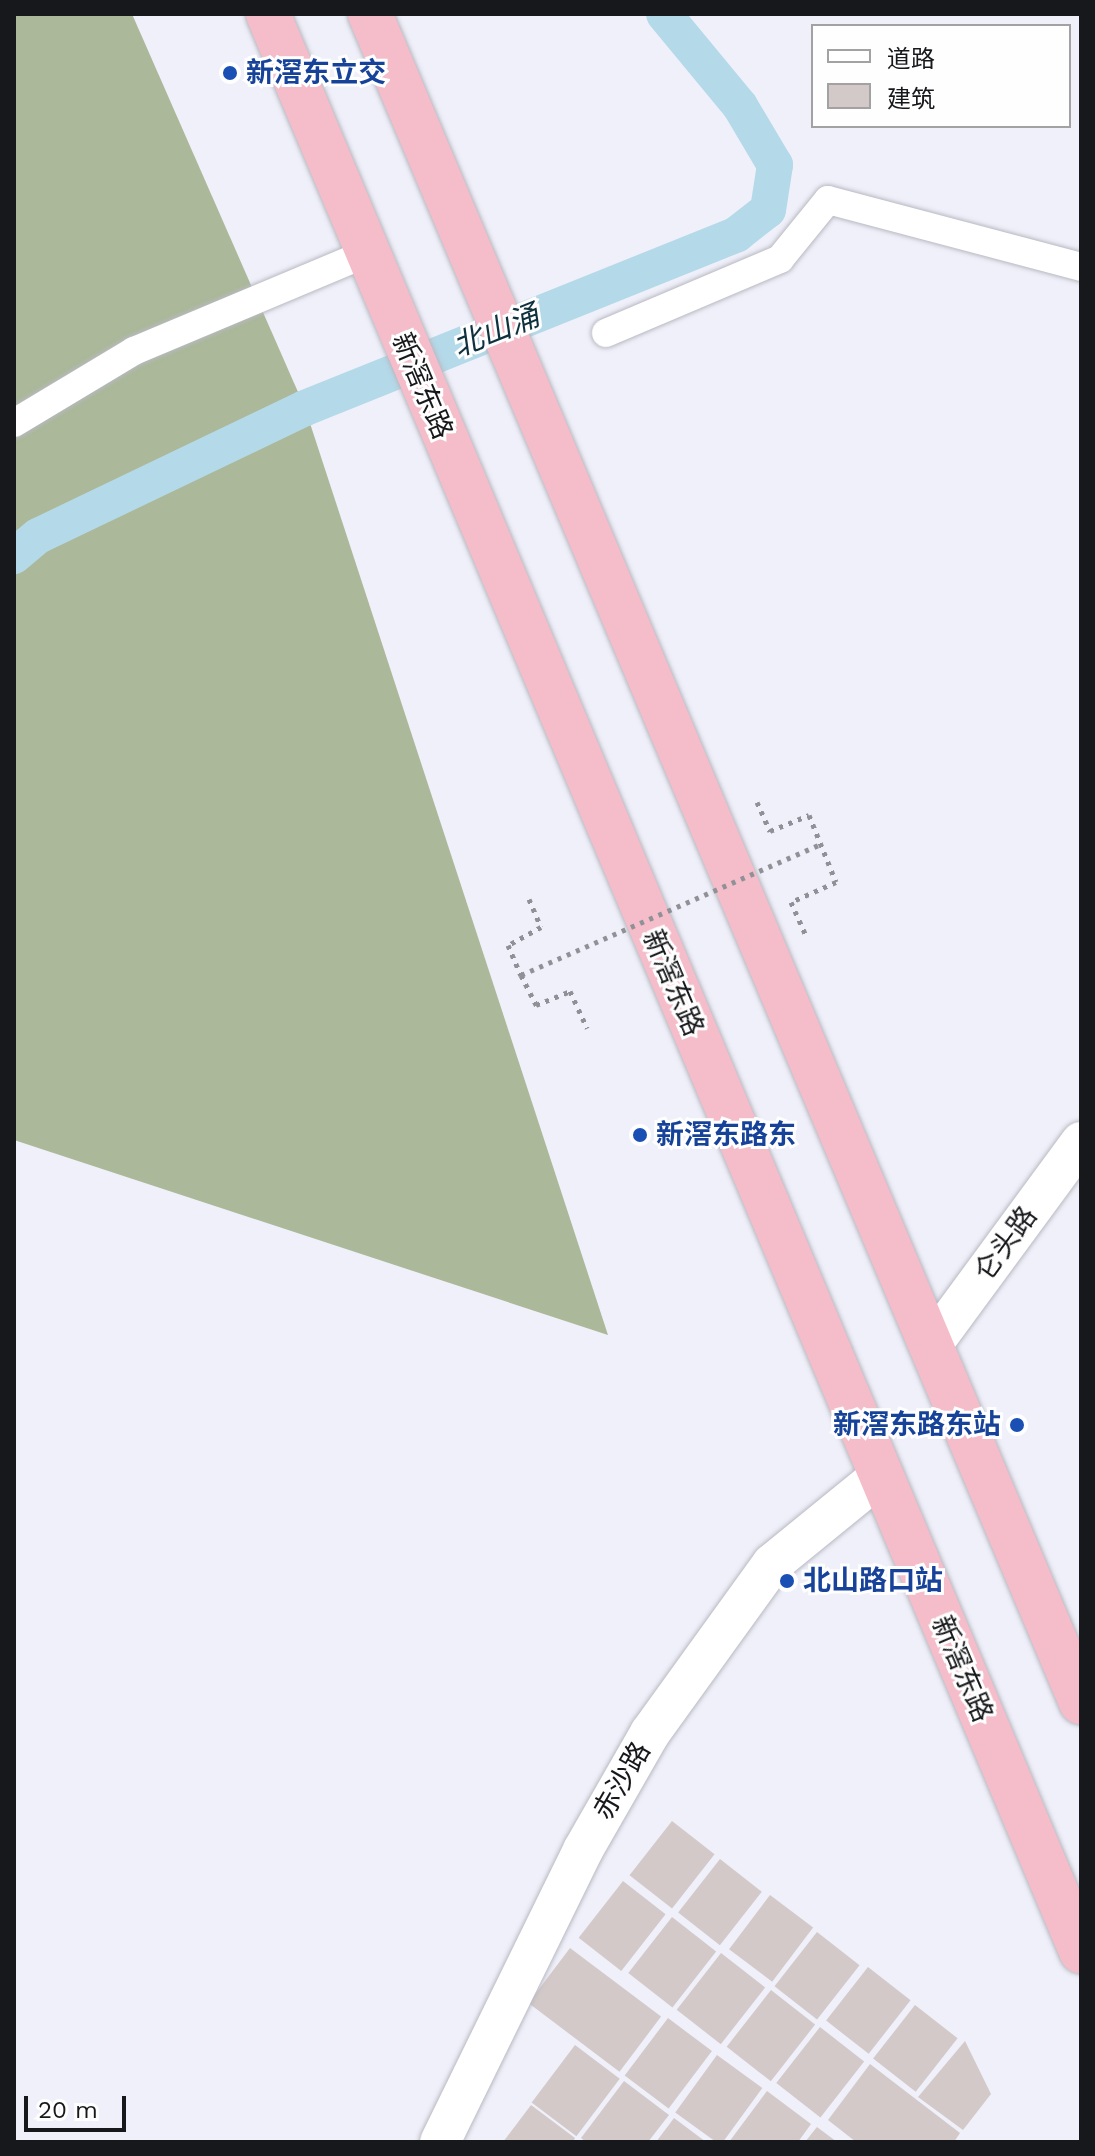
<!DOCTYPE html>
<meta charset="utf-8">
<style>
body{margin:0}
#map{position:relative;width:1095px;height:2156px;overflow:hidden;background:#eff0f9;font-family:"Work Sans","Noto Sans SC",sans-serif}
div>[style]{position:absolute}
.forest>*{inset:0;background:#abb899}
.canal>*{height:36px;margin:-18px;padding:0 18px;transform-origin:18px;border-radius:18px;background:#b4d9e9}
.building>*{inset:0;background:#d3c9c8;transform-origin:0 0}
.path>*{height:5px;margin-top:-2.5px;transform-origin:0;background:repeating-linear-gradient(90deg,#909197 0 4px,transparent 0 10px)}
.roads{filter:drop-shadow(0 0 2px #b8b9c2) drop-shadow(0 0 2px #b8b9c2)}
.street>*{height:28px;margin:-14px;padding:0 14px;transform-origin:14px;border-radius:14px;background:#fff}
.secondary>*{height:40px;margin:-20px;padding:0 20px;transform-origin:20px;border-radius:20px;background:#fff}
.highway>*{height:44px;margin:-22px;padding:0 22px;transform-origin:22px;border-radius:22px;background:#f4bdc9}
.path-bridge>*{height:5px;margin-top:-2.5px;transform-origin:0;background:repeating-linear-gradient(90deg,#909197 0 4px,transparent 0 10px)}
.dots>*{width:22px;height:22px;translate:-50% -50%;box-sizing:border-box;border:4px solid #fefefe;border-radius:50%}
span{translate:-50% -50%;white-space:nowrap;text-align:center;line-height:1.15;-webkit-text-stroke:6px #fefefe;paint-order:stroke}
.transit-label{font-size:28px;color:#164399;font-weight:700}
.left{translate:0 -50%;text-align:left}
.right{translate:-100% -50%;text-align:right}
.street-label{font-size:28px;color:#17181b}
.water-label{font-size:30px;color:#0e313d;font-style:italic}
.frame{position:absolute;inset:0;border:16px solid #17181b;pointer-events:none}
.legend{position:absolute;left:811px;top:24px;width:260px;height:104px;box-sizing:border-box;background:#fefefe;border:2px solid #a2a2a3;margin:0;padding:10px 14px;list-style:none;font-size:24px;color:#17181b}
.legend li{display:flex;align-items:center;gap:16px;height:40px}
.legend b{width:40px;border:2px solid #a2a2a3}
.scale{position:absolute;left:24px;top:2096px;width:102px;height:36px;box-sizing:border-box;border:4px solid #17181b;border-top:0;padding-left:10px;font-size:24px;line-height:28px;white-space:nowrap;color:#17181b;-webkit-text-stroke:6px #fefefe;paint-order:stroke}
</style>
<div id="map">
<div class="forest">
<i style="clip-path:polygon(14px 14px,132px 14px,305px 408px,608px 1335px,14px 1140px)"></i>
</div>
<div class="canal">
<i style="left:14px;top:556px;width:31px;rotate:-40deg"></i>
<i style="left:38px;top:536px;width:296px;rotate:-25.6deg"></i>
<i style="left:305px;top:408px;width:466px;rotate:-21.9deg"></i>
<i style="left:737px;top:234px;width:39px;rotate:-38deg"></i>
<i style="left:768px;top:210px;width:46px;rotate:-81.2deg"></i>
<i style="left:775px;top:165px;width:69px;rotate:-120.7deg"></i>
<i style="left:740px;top:106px;width:119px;rotate:-129.6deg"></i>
</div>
<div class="building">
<i style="left:672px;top:1821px;width:54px;height:69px;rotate:38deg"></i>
<i style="left:720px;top:1859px;width:53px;height:68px;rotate:38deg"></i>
<i style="left:623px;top:1881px;width:54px;height:72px;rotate:38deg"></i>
<i style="left:770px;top:1895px;width:54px;height:68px;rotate:37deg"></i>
<i style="left:672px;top:1917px;width:56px;height:71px;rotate:38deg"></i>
<i style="left:817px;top:1932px;width:54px;height:69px;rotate:38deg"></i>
<i style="left:570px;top:1948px;width:114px;height:69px;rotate:37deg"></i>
<i style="left:721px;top:1953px;width:56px;height:72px;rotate:38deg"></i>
<i style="left:868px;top:1967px;width:54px;height:68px;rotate:38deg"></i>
<i style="left:771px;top:1990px;width:56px;height:72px;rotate:38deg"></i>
<i style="left:915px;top:2005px;width:54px;height:68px;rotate:38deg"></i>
<i style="left:668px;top:2018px;width:55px;height:72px;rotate:37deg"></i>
<i style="left:820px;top:2027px;width:56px;height:71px;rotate:38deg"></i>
<i style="clip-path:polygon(965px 2041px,991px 2094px,963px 2130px,918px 2097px)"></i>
<i style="left:575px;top:2045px;width:56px;height:72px;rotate:37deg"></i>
<i style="left:717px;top:2055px;width:56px;height:71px;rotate:36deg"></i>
<i style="clip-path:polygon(870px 2064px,960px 2133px,954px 2142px,856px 2142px,828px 2120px)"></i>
<i style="clip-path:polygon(624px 2081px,669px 2115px,648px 2142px,586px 2142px,581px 2138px)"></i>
<i style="clip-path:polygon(767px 2091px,811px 2124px,798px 2142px,729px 2142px)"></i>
<i style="clip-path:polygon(531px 2105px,575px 2138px,573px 2142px,503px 2142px)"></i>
<i style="clip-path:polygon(674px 2118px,706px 2142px,656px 2142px)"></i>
<i style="clip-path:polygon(817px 2127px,837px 2142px,805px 2142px)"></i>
</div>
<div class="path">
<i style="left:757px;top:802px;width:32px;rotate:66deg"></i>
<i style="left:770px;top:831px;width:42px;rotate:-22.3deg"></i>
<i style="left:809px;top:815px;width:72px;rotate:68.1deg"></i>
<i style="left:836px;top:882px;width:49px;rotate:156deg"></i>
<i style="left:791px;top:902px;width:37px;rotate:66deg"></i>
<i style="left:529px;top:899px;width:30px;rotate:67deg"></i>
<i style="left:541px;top:927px;width:38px;rotate:151deg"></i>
<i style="left:508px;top:945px;width:33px;rotate:67deg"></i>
<i style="left:521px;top:975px;width:34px;rotate:63deg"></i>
<i style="left:536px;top:1005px;width:37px;rotate:-22deg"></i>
<i style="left:570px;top:991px;width:41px;rotate:65.3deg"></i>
</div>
<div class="roads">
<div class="street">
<i style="left:606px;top:333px;width:189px;rotate:-23deg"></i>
<i style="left:780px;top:259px;width:76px;rotate:-50.9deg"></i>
<i style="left:828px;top:200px;width:262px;rotate:14.8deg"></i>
<i style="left:14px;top:423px;width:140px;rotate:-31deg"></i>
<i style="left:134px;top:351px;width:253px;rotate:-22.8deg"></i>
</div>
<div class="secondary">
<i style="left:931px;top:1346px;width:253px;rotate:-53.7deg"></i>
<i style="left:440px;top:2142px;width:325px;rotate:-63.9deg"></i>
<i style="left:583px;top:1850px;width:135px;rotate:-60.2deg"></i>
<i style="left:650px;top:1733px;width:208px;rotate:-54.2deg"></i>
<i style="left:772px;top:1564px;width:139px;rotate:-39.2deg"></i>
</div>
<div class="highway">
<i style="left:268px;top:14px;width:2101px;rotate:67.23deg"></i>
<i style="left:370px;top:14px;width:1832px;rotate:67.16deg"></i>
</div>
</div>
<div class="path-bridge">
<i style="left:521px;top:975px;width:327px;rotate:-23.6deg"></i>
</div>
<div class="dots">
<i style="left:230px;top:73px;background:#1a4fb4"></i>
<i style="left:640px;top:1135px;background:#1a4fb4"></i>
<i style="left:1017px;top:1425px;background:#1a4fb4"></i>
<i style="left:787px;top:1581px;background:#1a4fb4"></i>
</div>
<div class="transit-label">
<span class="left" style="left:246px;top:73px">新滘东立交</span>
<span class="left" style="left:656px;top:1135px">新滘东路东</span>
<span class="right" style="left:1001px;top:1425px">新滘东路东站</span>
<span class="left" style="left:803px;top:1581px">北山路口站</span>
</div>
<div class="street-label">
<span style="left:422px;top:386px;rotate:67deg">新滘东路</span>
<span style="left:673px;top:983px;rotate:67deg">新滘东路</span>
<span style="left:1006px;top:1244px;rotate:-54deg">仑头路</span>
<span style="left:962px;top:1669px;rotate:67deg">新滘东路</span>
<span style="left:622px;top:1781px;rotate:-60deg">赤沙路</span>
</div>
<div class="water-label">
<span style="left:496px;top:331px;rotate:-22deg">北山涌</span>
</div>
<div class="frame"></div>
<ul class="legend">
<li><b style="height:10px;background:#fff"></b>道路</li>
<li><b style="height:22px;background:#d3c9c8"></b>建筑</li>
</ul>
<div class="scale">20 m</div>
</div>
